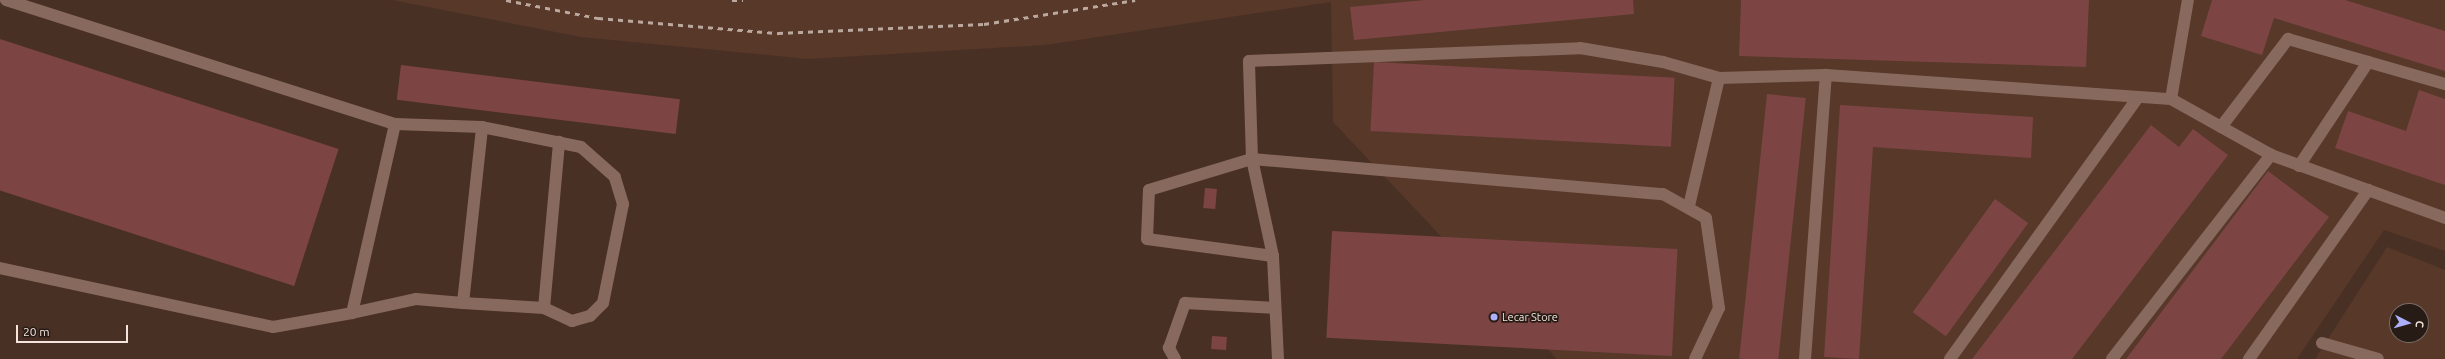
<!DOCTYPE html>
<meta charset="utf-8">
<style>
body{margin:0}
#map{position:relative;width:2445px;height:359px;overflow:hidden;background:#493024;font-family:Ubuntu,sans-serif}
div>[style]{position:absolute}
.built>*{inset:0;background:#573829}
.building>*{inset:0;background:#7c4544;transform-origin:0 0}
.lane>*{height:12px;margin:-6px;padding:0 6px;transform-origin:6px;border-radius:6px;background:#876a5d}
.rail>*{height:3px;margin-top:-1.5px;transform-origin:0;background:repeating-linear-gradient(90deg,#bba89e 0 5px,transparent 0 10px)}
.dots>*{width:11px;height:11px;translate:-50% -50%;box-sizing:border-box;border:2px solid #271b16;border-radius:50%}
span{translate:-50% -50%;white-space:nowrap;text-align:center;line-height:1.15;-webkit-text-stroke:3.5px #271b16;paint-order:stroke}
.poi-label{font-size:11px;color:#f4e4dc}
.left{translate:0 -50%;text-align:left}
.north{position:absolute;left:2389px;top:303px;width:40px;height:40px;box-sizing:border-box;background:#271b16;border:1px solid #796b65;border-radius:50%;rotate:96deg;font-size:11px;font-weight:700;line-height:16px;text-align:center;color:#f4e4dc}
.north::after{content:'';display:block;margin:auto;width:14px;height:18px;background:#acaffb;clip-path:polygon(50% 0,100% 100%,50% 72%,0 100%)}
.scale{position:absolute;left:16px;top:325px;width:112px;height:18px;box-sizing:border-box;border:2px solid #f4e4dc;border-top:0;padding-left:5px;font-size:12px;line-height:14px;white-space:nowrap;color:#f4e4dc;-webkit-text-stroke:3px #271b16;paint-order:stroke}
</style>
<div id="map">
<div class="built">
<i style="clip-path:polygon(392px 0,2445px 0,2445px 251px,2384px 230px,2297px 359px,1557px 359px,1333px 122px,1331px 2px,1045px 45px,808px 59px,581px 37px)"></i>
<i style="clip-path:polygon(evenodd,2387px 247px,2445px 270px,2445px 359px,2315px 359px,2387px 247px,2397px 311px,2421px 311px,2421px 335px,2397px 335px,2397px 311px)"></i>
</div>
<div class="building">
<i style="clip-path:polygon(1425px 0,1633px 0,1634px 14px,1354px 40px,1350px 7px)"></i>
<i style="clip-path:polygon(1741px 0,2089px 0,2086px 67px,1739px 56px)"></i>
<i style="clip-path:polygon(2212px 0,2345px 0,2445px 31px,2445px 71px,2274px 18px,2262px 55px,2201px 36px)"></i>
<i style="left:0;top:39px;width:356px;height:144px;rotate:18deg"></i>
<i style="left:1374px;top:62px;width:301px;height:69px;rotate:3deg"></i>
<i style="left:401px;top:65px;width:281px;height:35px;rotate:7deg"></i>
<i style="clip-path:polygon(2419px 90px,2445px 99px,2445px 185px,2335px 148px,2348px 111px,2406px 131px)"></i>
<i style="left:1767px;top:94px;width:39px;height:266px;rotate:6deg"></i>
<i style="clip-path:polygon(1840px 105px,2033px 117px,2031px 158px,1873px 147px,1859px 359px,1824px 357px)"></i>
<i style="clip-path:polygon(2151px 125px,2179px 147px,2193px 129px,2228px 155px,2072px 359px,1972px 359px)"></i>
<i style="clip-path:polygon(2268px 171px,2329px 217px,2221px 359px,2126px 359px)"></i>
<i style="left:1205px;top:188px;width:12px;height:20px;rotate:5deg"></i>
<i style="left:1995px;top:199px;width:41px;height:140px;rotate:36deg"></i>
<i style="left:1332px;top:231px;width:346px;height:107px;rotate:3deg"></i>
<i style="left:1212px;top:336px;width:15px;height:13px;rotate:4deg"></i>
</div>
<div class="lane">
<i style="left:6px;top:0;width:408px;rotate:17.7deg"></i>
<i style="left:2171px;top:99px;width:100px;rotate:-80.3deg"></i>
<i style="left:2221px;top:127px;width:111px;rotate:-52.7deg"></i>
<i style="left:2288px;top:39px;width:163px;rotate:16deg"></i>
<i style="left:2299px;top:166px;width:125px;rotate:-56.4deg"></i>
<i style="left:1689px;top:206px;width:131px;rotate:-76.8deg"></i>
<i style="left:1273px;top:256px;width:127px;rotate:-172.3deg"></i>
<i style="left:1147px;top:239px;width:49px;rotate:-87.7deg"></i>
<i style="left:1149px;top:190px;width:108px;rotate:-16.8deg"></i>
<i style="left:1252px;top:159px;width:412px;rotate:4.9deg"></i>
<i style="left:1663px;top:194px;width:49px;rotate:29.2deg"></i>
<i style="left:1706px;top:218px;width:91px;rotate:81.8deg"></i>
<i style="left:1719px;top:308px;width:56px;rotate:115.2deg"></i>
<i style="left:0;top:268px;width:279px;rotate:12.2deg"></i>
<i style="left:273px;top:327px;width:80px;rotate:-10deg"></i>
<i style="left:352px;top:313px;width:66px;rotate:-12.3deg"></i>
<i style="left:416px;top:299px;width:47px;rotate:4.9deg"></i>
<i style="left:463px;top:303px;width:177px;rotate:-83.8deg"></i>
<i style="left:482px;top:127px;width:87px;rotate:-178deg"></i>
<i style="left:395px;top:124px;width:194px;rotate:102.8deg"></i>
<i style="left:463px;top:303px;width:81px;rotate:3.5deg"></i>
<i style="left:544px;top:308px;width:31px;rotate:25deg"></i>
<i style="left:572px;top:321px;width:19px;rotate:-16deg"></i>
<i style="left:590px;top:316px;width:18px;rotate:-45deg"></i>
<i style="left:603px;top:303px;width:101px;rotate:-78.6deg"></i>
<i style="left:623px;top:204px;width:28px;rotate:-107deg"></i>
<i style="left:615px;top:177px;width:45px;rotate:-138.6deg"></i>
<i style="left:581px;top:147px;width:101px;rotate:-168.6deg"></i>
<i style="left:544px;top:308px;width:167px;rotate:-84.8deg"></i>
<i style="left:2322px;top:343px;width:58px;rotate:15.9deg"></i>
<i style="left:1175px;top:359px;width:13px;rotate:-119deg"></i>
<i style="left:1169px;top:348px;width:48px;rotate:-70.4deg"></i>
<i style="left:1185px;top:303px;width:90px;rotate:3.2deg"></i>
<i style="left:1278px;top:359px;width:103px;rotate:-92.8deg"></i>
<i style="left:1273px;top:256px;width:99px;rotate:-102.2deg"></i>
<i style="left:1252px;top:159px;width:98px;rotate:-91.8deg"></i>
<i style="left:1249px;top:61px;width:331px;rotate:-2.2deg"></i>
<i style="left:1580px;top:48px;width:84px;rotate:9.6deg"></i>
<i style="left:1663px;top:62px;width:58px;rotate:15.9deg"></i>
<i style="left:1719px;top:78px;width:107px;rotate:-1.6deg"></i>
<i style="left:1826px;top:75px;width:346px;rotate:4deg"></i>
<i style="left:2171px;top:99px;width:115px;rotate:29.2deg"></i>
<i style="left:2271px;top:155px;width:185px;rotate:19.9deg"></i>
<i style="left:1805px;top:359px;width:285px;rotate:-85.8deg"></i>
<i style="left:1950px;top:359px;width:322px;rotate:-54.3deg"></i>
<i style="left:2112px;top:359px;width:259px;rotate:-52.1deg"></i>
<i style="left:2249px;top:359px;width:207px;rotate:-54.8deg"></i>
</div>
<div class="rail">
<i style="left:506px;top:0;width:94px;rotate:11.1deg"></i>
<i style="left:598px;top:18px;width:181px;rotate:4.8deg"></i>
<i style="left:778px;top:33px;width:206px;rotate:-2.5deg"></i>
<i style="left:984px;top:24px;width:153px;rotate:-9deg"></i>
<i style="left:732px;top:0;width:11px"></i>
</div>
<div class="dots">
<i style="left:1494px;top:317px;background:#acaffb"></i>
</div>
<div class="poi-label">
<span class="left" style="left:1502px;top:317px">Lecar Store</span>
</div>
<div class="north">С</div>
<div class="scale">20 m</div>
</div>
